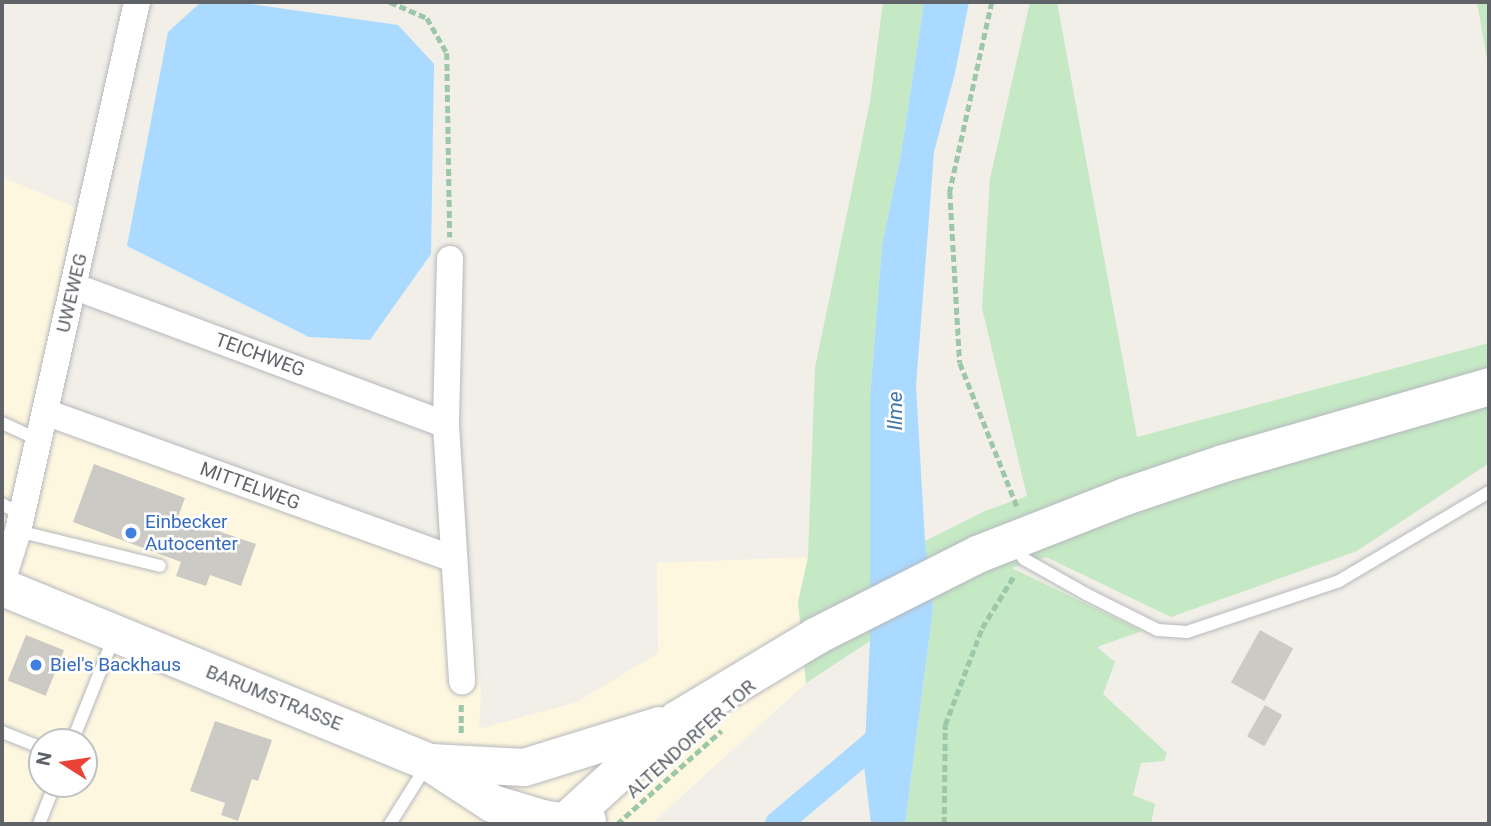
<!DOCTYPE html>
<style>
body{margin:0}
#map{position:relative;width:1491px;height:826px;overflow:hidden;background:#f1efe8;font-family:Roboto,sans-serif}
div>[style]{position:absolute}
.commercial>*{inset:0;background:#fef7e0}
.green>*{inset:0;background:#c5e8c5}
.water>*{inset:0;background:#aadaff}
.canal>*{height:26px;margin:-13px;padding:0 13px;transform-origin:13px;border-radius:13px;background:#aadaff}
.building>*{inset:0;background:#cccac5;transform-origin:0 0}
.path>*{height:4.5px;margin-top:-2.25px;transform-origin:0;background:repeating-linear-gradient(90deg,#9cc7a9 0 7px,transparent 0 10.5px)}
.roads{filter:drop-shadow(0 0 2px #b5b8bc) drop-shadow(0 0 2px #b5b8bc)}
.lane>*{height:12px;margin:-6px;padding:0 6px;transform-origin:6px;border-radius:6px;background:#fff}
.street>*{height:26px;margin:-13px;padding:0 13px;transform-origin:13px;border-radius:13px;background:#fff}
.secondary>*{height:37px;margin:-18.5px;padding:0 18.5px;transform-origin:18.5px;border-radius:18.5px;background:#fff}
.dots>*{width:19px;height:19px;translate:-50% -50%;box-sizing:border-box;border:4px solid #fff;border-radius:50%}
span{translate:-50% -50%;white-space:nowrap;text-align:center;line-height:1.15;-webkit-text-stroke:5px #fff;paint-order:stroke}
.street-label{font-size:19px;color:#5f6368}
.shop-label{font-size:19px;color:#366cbe}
.left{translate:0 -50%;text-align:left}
.water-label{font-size:21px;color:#4174aa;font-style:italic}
.frame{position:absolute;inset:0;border:4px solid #5f6368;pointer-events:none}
.north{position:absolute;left:28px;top:728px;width:70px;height:70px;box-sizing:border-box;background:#fff;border:2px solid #bfc1c3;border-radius:50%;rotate:282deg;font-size:19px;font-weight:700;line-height:28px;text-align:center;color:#5f6368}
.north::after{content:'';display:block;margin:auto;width:24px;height:32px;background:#ea4335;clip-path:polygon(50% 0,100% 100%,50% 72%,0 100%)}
</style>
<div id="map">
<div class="commercial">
<i style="clip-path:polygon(evenodd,2px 177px,75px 207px,35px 401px,468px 567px,481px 694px,479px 729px,577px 702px,658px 653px,657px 563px,808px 557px,798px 602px,806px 683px,651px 824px,2px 824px,2px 177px,42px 742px,84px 742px,84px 784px,42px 784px,42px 742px)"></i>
</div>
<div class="green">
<i style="clip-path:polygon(883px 2px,924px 2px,901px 154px,882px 245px,870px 397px,870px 641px,806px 683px,798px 602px,808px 557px,815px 368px,870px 102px)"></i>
<i style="clip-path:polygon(1030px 2px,1057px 2px,1137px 437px,1489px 343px,1489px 463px,1357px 551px,1171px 617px,1046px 557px,1012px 568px,1142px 631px,1097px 647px,1115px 662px,1103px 694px,1167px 753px,1164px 761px,1141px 763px,1133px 795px,1155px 804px,1151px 824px,905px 824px,933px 609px,925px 541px,985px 511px,1027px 496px,982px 308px,990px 179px)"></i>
<i style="clip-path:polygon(1477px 2px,1489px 2px,1489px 71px)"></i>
</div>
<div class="water">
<i style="clip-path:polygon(201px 2px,236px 2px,398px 25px,434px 64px,431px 254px,370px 340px,309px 337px,127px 246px,168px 32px)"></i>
<i style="clip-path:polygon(924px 2px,969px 2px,955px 73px,934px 152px,916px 386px,925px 541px,933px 609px,905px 824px,871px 824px,864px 766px,870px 641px,870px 397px,882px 245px,901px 154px)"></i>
</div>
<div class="canal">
<i style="left:778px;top:824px;width:149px;rotate:-40.1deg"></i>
</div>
<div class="building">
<i style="clip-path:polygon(94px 464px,185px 498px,178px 517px,256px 544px,241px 586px,210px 575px,206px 586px,176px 576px,181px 562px,73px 522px)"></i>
<i style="left:1260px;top:630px;width:38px;height:60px;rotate:29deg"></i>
<i style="left:26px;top:635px;width:41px;height:49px;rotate:22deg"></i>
<i style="left:1265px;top:705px;width:20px;height:36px;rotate:30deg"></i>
<i style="clip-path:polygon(215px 721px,272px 740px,258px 781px,252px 779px,238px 821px,221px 815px,225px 803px,190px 791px)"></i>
</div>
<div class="path">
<i style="left:390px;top:2px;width:40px;rotate:23.4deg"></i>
<i style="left:427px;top:18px;width:40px;rotate:60.3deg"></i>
<i style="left:447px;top:53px;width:184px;rotate:89.1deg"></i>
<i style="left:992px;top:2px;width:195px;rotate:102.5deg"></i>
<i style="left:950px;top:192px;width:171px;rotate:86.7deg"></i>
<i style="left:960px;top:363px;width:154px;rotate:68.3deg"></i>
<i style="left:461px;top:733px;width:29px;rotate:-90deg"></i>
<i style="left:617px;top:824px;width:140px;rotate:-41.8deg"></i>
<i style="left:944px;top:824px;width:99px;rotate:-89.4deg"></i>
<i style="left:945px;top:725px;width:104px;rotate:-69.1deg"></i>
<i style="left:982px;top:628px;width:63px;rotate:-58.6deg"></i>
</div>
<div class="roads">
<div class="lane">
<i style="left:2px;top:423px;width:41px;rotate:24.7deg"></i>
<i style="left:2px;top:504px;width:23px;rotate:29deg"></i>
<i style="left:18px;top:531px;width:146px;rotate:13.8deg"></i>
<i style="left:1012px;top:543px;width:20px;rotate:53deg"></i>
<i style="left:1024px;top:559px;width:71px;rotate:29.4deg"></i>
<i style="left:1086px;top:594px;width:80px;rotate:26.6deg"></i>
<i style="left:1158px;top:630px;width:29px;rotate:4deg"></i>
<i style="left:1187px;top:632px;width:160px;rotate:-18.5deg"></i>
<i style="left:1339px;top:581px;width:174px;rotate:-30.7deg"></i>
<i style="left:2px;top:732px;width:43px;rotate:21.8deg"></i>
<i style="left:72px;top:742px;width:113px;rotate:-68.2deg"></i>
<i style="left:39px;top:824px;width:43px;rotate:-68.2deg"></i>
<i style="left:390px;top:824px;width:70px;rotate:-57.9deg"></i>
</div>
<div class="street">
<i style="left:450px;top:259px;width:166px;rotate:91.4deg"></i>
<i style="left:446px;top:425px;width:257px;rotate:86.4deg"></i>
<i style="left:73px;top:286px;width:398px;rotate:20.4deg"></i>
<i style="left:45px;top:412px;width:435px;rotate:19.8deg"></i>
<i style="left:2px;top:582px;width:53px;rotate:-72.6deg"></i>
<i style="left:18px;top:531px;width:542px;rotate:-77.32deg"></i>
</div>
<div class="secondary">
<i style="left:2px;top:587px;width:461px;rotate:22.3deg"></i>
<i style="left:429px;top:762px;width:75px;rotate:33.1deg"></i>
<i style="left:492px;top:803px;width:52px;rotate:16.7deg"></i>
<i style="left:542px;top:818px;width:22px;rotate:10deg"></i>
<i style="left:564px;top:822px;width:23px;rotate:-5deg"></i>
<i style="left:430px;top:762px;width:94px;rotate:3deg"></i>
<i style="left:524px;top:767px;width:141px;rotate:-17.3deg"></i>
<i style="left:562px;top:824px;width:156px;rotate:-42.4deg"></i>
<i style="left:677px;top:719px;width:161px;rotate:-31deg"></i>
<i style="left:815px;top:636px;width:182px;rotate:-26.8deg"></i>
<i style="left:977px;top:554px;width:159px;rotate:-21.4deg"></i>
<i style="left:1125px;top:496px;width:103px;rotate:-18.6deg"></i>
<i style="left:1223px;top:463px;width:277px;rotate:-16.1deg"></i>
</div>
</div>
<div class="dots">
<i style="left:131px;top:533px;background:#3f7fe0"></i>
<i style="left:36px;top:665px;background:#3f7fe0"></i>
</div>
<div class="street-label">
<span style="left:72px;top:293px;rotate:-77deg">UWEWEG</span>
<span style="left:260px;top:355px;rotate:20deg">TEICHWEG</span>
<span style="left:250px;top:486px;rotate:20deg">MITTELWEG</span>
<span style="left:274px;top:698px;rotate:22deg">BARUMSTRASSE</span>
<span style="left:691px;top:739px;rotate:-42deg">ALTENDORFER TOR</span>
</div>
<div class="shop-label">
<span class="left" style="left:145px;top:533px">Einbecker<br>Autocenter</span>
<span class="left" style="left:50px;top:665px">Biel's Backhaus</span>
</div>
<div class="water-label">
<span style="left:895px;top:411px;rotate:-90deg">Ilme</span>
</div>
<div class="frame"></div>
<div class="north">N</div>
</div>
